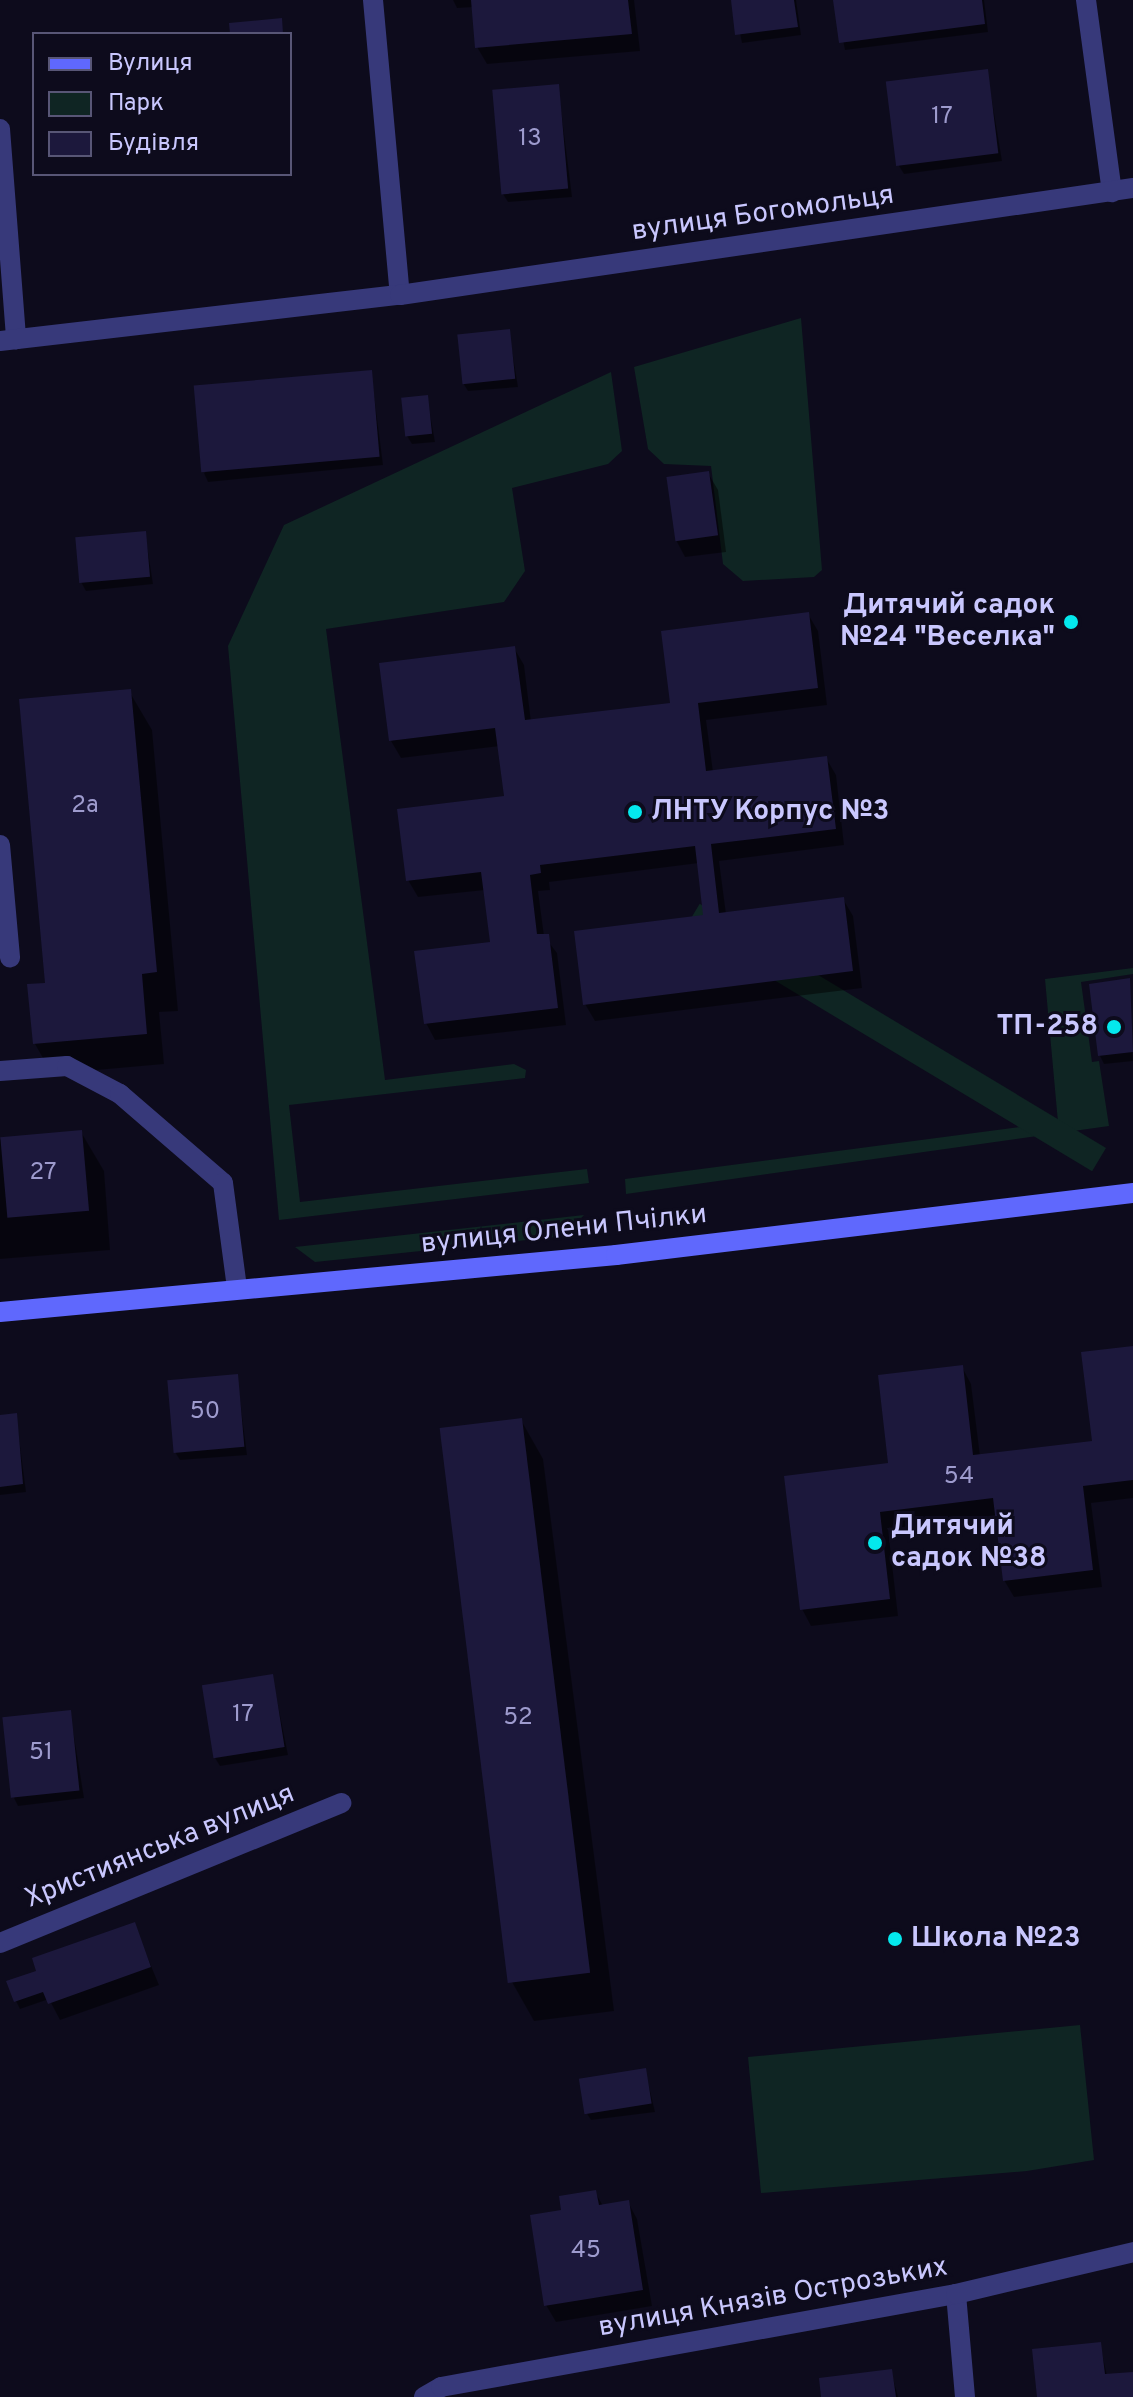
<!DOCTYPE html>
<meta charset="utf-8">
<style>
body{margin:0}
#map{position:relative;width:1133px;height:2397px;overflow:hidden;background:#0d0b1c;font-family:Overpass,sans-serif}
div>[style]{position:absolute}
.green>*{inset:0;background:#0f2523;transform-origin:0 0}
.shadow>*{inset:0;background:#0007}
.building>*{inset:0;background:#1c183c;transform-origin:0 0}
.lane>*{height:20px;margin:-10px;padding:0 10px;transform-origin:10px;border-radius:10px;background:#37397a}
.street>*{height:20px;margin:-10px;padding:0 10px;transform-origin:10px;border-radius:10px;background:#37397a}
.secondary>*{height:20px;margin:-10px;padding:0 10px;transform-origin:10px;border-radius:10px;background:#5f68fd}
.dots>*{width:22px;height:22px;translate:-50% -50%;box-sizing:border-box;border:4px solid #0d0b1c;border-radius:50%}
span{translate:-50% -50%;white-space:nowrap;text-align:center;line-height:1.15;-webkit-text-stroke:6px #0d0b1c;paint-order:stroke}
.number-label{font-size:24px;color:#9e9bce}
.number-label span{-webkit-text-stroke-width:0}
.street-label{font-size:28px;color:#c9c7fe}
.poi-label{font-size:28px;color:#c9c7fe;font-weight:700}
.right{translate:-100% -50%;text-align:right}
.left{translate:0 -50%;text-align:left}
.legend{position:absolute;left:32px;top:32px;width:260px;height:144px;box-sizing:border-box;background:#0d0b1c;border:2px solid #585676;margin:0;padding:10px 14px;list-style:none;font-size:24px;color:#c9c7fe}
.legend li{display:flex;align-items:center;gap:16px;height:40px}
.legend b{width:40px;border:2px solid #585676}
</style>
<div id="map">
<div class="green">
<i style="clip-path:polygon(801px 318px,822px 570px,814px 577px,743px 581px,723px 564px,711px 466px,664px 464px,648px 449px,634px 367px)"></i>
<i style="clip-path:polygon(611px 372px,622px 451px,608px 464px,512px 488px,525px 571px,504px 602px,326px 629px,385px 1080px,514px 1064px,526px 1070px,525px 1078px,289px 1105px,300px 1202px,587px 1169px,589px 1183px,279px 1220px,228px 646px,284px 525px)"></i>
<i style="clip-path:polygon(1133px 968px,1133px 974px,1081px 982px,1092px 1062px,1099px 1061px,1109px 1126px,626px 1194px,625px 1179px,1058px 1122px,1045px 979px)"></i>
<i style="left:1106px;top:1148px;width:27px;height:474px;rotate:121deg"></i>
<i style="clip-path:polygon(584px 1215px,565px 1236px,315px 1262px,295px 1247px)"></i>
<i style="clip-path:polygon(1080px 2025px,1094px 2160px,1027px 2171px,761px 2193px,748px 2057px)"></i>
</div>
<div class="shadow">
<i style="clip-path:polygon(453px 0,634px 0,640px 51px,487px 64px,477px 47px,474px 7px,457px 8px)"></i>
<i style="clip-path:polygon(733px 0,796px 0,801px 35px,742px 43px)"></i>
<i style="clip-path:polygon(835px 0,984px 0,988px 32px,845px 50px)"></i>
<i style="clip-path:polygon(987px 71px,1002px 161px,904px 174px,899px 166px)"></i>
<i style="clip-path:polygon(558px 86px,572px 197px,508px 202px,503px 194px)"></i>
<i style="clip-path:polygon(509px 332px,518px 387px,468px 391px,463px 383px)"></i>
<i style="clip-path:polygon(371px 372px,383px 465px,208px 482px,204px 473px)"></i>
<i style="clip-path:polygon(427px 397px,435px 442px,412px 444px,407px 436px)"></i>
<i style="clip-path:polygon(708px 473px,718px 490px,726px 552px,685px 557px,676px 540px)"></i>
<i style="clip-path:polygon(145px 533px,153px 584px,86px 591px,81px 582px)"></i>
<i style="clip-path:polygon(808px 614px,818px 631px,827px 705px,706px 720px,713px 772px,826px 758px,836px 775px,844px 845px,719px 861px,726px 914px,843px 899px,853px 916px,862px 988px,595px 1021px,585px 1004px,706px 917px,699px 863px,549px 882px,550px 890px,538px 891px,544px 936px,557px 953px,566px 1025px,435px 1040px,426px 1023px,492px 943px,485px 890px,418px 897px,408px 880px,506px 798px,500px 746px,401px 758px,391px 741px,514px 648px,524px 665px,531px 722px,672px 704px)"></i>
<i style="clip-path:polygon(129px 691px,152px 730px,178px 1011px,159px 1012px,164px 1064px,52px 1074px,35px 1044px)"></i>
<i style="clip-path:polygon(1129px 980px,1133px 1061px,1104px 1064px,1100px 1056px)"></i>
<i style="clip-path:polygon(81px 1132px,104px 1171px,110px 1250px,0 1259px,0 1139px)"></i>
<i style="clip-path:polygon(1133px 1348px,1133px 1498px,1091px 1503px,1102px 1587px,1014px 1597px,1004px 1580px,997px 1515px,888px 1529px,898px 1616px,811px 1626px,802px 1609px,890px 1465px,962px 1367px,971px 1384px,980px 1456px,1094px 1443px)"></i>
<i style="clip-path:polygon(237px 1376px,247px 1455px,180px 1460px,175px 1452px)"></i>
<i style="clip-path:polygon(16px 1415px,26px 1492px,0 1495px,0 1417px)"></i>
<i style="clip-path:polygon(521px 1420px,543px 1459px,614px 2011px,534px 2021px,512px 1982px)"></i>
<i style="clip-path:polygon(272px 1676px,288px 1755px,220px 1766px,215px 1758px)"></i>
<i style="clip-path:polygon(70px 1712px,84px 1798px,18px 1806px,14px 1798px)"></i>
<i style="clip-path:polygon(134px 1925px,159px 1985px,60px 2020px,49px 1999px,20px 2009px,16px 2001px)"></i>
<i style="clip-path:polygon(645px 2070px,655px 2112px,591px 2120px,586px 2112px)"></i>
<i style="clip-path:polygon(595px 2192px,603px 2206px,628px 2202px,637px 2219px,652px 2306px,556px 2322px,546px 2305px,564px 2212px)"></i>
<i style="clip-path:polygon(1100px 2344px,1107px 2376px,1133px 2377px,1133px 2397px,1039px 2397px)"></i>
<i style="clip-path:polygon(891px 2371px,898px 2397px,823px 2397px)"></i>
</div>
<div class="building">
<i style="clip-path:polygon(471px 0,628px 0,632px 34px,475px 48px)"></i>
<i style="clip-path:polygon(731px 0,794px 0,798px 27px,735px 35px)"></i>
<i style="clip-path:polygon(833px 0,982px 0,985px 24px,839px 43px)"></i>
<i style="clip-path:polygon(282px 18px,283px 34px,230px 34px,229px 23px)"></i>
<i style="left:988px;top:69px;width:85px;height:103px;rotate:83deg"></i>
<i style="left:559px;top:84px;width:105px;height:67px;rotate:85deg"></i>
<i style="left:510px;top:329px;width:50px;height:53px;rotate:84deg"></i>
<i style="left:372px;top:370px;width:87px;height:179px;rotate:85deg"></i>
<i style="left:428px;top:395px;width:39px;height:27px;rotate:84deg"></i>
<i style="left:709px;top:471px;width:65px;height:43px;rotate:82deg"></i>
<i style="left:146px;top:531px;width:46px;height:71px;rotate:85deg"></i>
<i style="clip-path:polygon(809px 612px,818px 688px,698px 703px,706px 771px,827px 756px,836px 829px,711px 844px,719px 913px,844px 897px,853px 971px,583px 1005px,574px 931px,703px 915px,695px 846px,540px 865px,541px 873px,530px 875px,537px 934px,549px 934px,558px 1008px,424px 1024px,414px 951px,490px 942px,481px 872px,406px 881px,397px 809px,504px 796px,495px 728px,389px 741px,379px 663px,515px 646px,525px 720px,670px 703px,661px 631px)"></i>
<i style="clip-path:polygon(131px 689px,157px 972px,142px 974px,147px 1034px,33px 1044px,27px 984px,45px 983px,19px 699px)"></i>
<i style="clip-path:polygon(1130px 978px,1133px 1052px,1098px 1056px,1089px 984px)"></i>
<i style="left:82px;top:1130px;width:81px;height:82px;rotate:85deg"></i>
<i style="clip-path:polygon(1133px 1346px,1133px 1480px,1083px 1486px,1093px 1570px,1003px 1581px,993px 1498px,880px 1512px,890px 1599px,800px 1610px,784px 1476px,888px 1463px,878px 1375px,963px 1365px,973px 1455px,1092px 1441px,1081px 1352px)"></i>
<i style="left:238px;top:1374px;width:73px;height:71px;rotate:85deg"></i>
<i style="clip-path:polygon(17px 1413px,23px 1484px,0 1487px,0 1415px)"></i>
<i style="left:522px;top:1418px;width:559px;height:83px;rotate:83deg"></i>
<i style="left:273px;top:1674px;width:74px;height:72px;rotate:81deg"></i>
<i style="left:71px;top:1710px;width:81px;height:69px;rotate:84deg"></i>
<i style="clip-path:polygon(135px 1922px,151px 1967px,48px 2004px,43px 1992px,14px 2002px,6px 1981px,36px 1971px,32px 1958px)"></i>
<i style="left:646px;top:2068px;width:36px;height:68px;rotate:81deg"></i>
<i style="clip-path:polygon(596px 2190px,599px 2205px,629px 2200px,643px 2290px,544px 2306px,530px 2215px,561px 2210px,559px 2196px)"></i>
<i style="clip-path:polygon(1101px 2342px,1105px 2374px,1133px 2372px,1133px 2397px,1037px 2397px,1032px 2349px)"></i>
<i style="clip-path:polygon(892px 2369px,896px 2397px,821px 2397px,819px 2378px)"></i>
</div>
<div class="lane">
<i style="left:1086px;top:0;width:194px;rotate:82.3deg"></i>
<i style="left:0;top:845px;width:113px;rotate:84.9deg"></i>
<i style="left:0;top:1071px;width:67px;rotate:-4.3deg"></i>
<i style="left:67px;top:1066px;width:60px;rotate:27.8deg"></i>
<i style="left:120px;top:1094px;width:136px;rotate:40.8deg"></i>
<i style="left:223px;top:1183px;width:106px;rotate:82.4deg"></i>
</div>
<div class="street">
<i style="left:373px;top:0;width:296px;rotate:84.8deg"></i>
<i style="left:0;top:129px;width:211px;rotate:85.6deg"></i>
<i style="left:0;top:341px;width:403px;rotate:-6.6deg"></i>
<i style="left:400px;top:295px;width:741px;rotate:-8.31deg"></i>
<i style="left:0;top:1943px;width:369px;rotate:-22.3deg"></i>
<i style="left:956px;top:2294px;width:103px;rotate:85deg"></i>
<i style="left:424px;top:2397px;width:20px;rotate:-30deg"></i>
<i style="left:441px;top:2387px;width:523px;rotate:-10.24deg"></i>
<i style="left:956px;top:2294px;width:182px;rotate:-13.3deg"></i>
</div>
<div class="secondary">
<i style="left:0;top:1312px;width:619px;rotate:-5.29deg"></i>
<i style="left:616px;top:1255px;width:521px;rotate:-6.84deg"></i>
</div>
<div class="dots">
<i style="left:1071px;top:622px;background:#04e8ed"></i>
<i style="left:635px;top:812px;background:#04e8ed"></i>
<i style="left:1114px;top:1027px;background:#04e8ed"></i>
<i style="left:875px;top:1543px;background:#04e8ed"></i>
<i style="left:895px;top:1939px;background:#04e8ed"></i>
</div>
<div class="number-label">
<span style="left:942px;top:118px">17</span>
<span style="left:530px;top:140px">13</span>
<span style="left:85px;top:807px">2а</span>
<span style="left:43px;top:1174px">27</span>
<span style="left:205px;top:1413px">50</span>
<span style="left:959px;top:1478px">54</span>
<span style="left:243px;top:1716px">17</span>
<span style="left:518px;top:1719px">52</span>
<span style="left:41px;top:1754px">51</span>
<span style="left:586px;top:2252px">45</span>
</div>
<div class="street-label">
<span style="left:763px;top:214px;rotate:-8deg">вулиця Богомольця</span>
<span style="left:564px;top:1230px;rotate:-6deg">вулиця Олени Пчілки</span>
<span style="left:160px;top:1847px;rotate:-22deg">Християнська вулиця</span>
<span style="left:773px;top:2298px;rotate:-10deg">вулиця Князів Острозьких</span>
</div>
<div class="poi-label">
<span class="right" style="left:1055px;top:622px">Дитячий садок<br>№24 "Веселка"</span>
<span class="left" style="left:651px;top:812px">ЛНТУ Корпус №3</span>
<span class="right" style="left:1098px;top:1027px">ТП-258</span>
<span class="left" style="left:891px;top:1543px">Дитячий<br>садок №38</span>
<span class="left" style="left:911px;top:1939px">Школа №23</span>
</div>
<ul class="legend">
<li><b style="height:10px;background:#5f68fd"></b>Вулиця</li>
<li><b style="height:22px;background:#0f2523"></b>Парк</li>
<li><b style="height:22px;background:#1c183c"></b>Будівля</li>
</ul>
</div>
